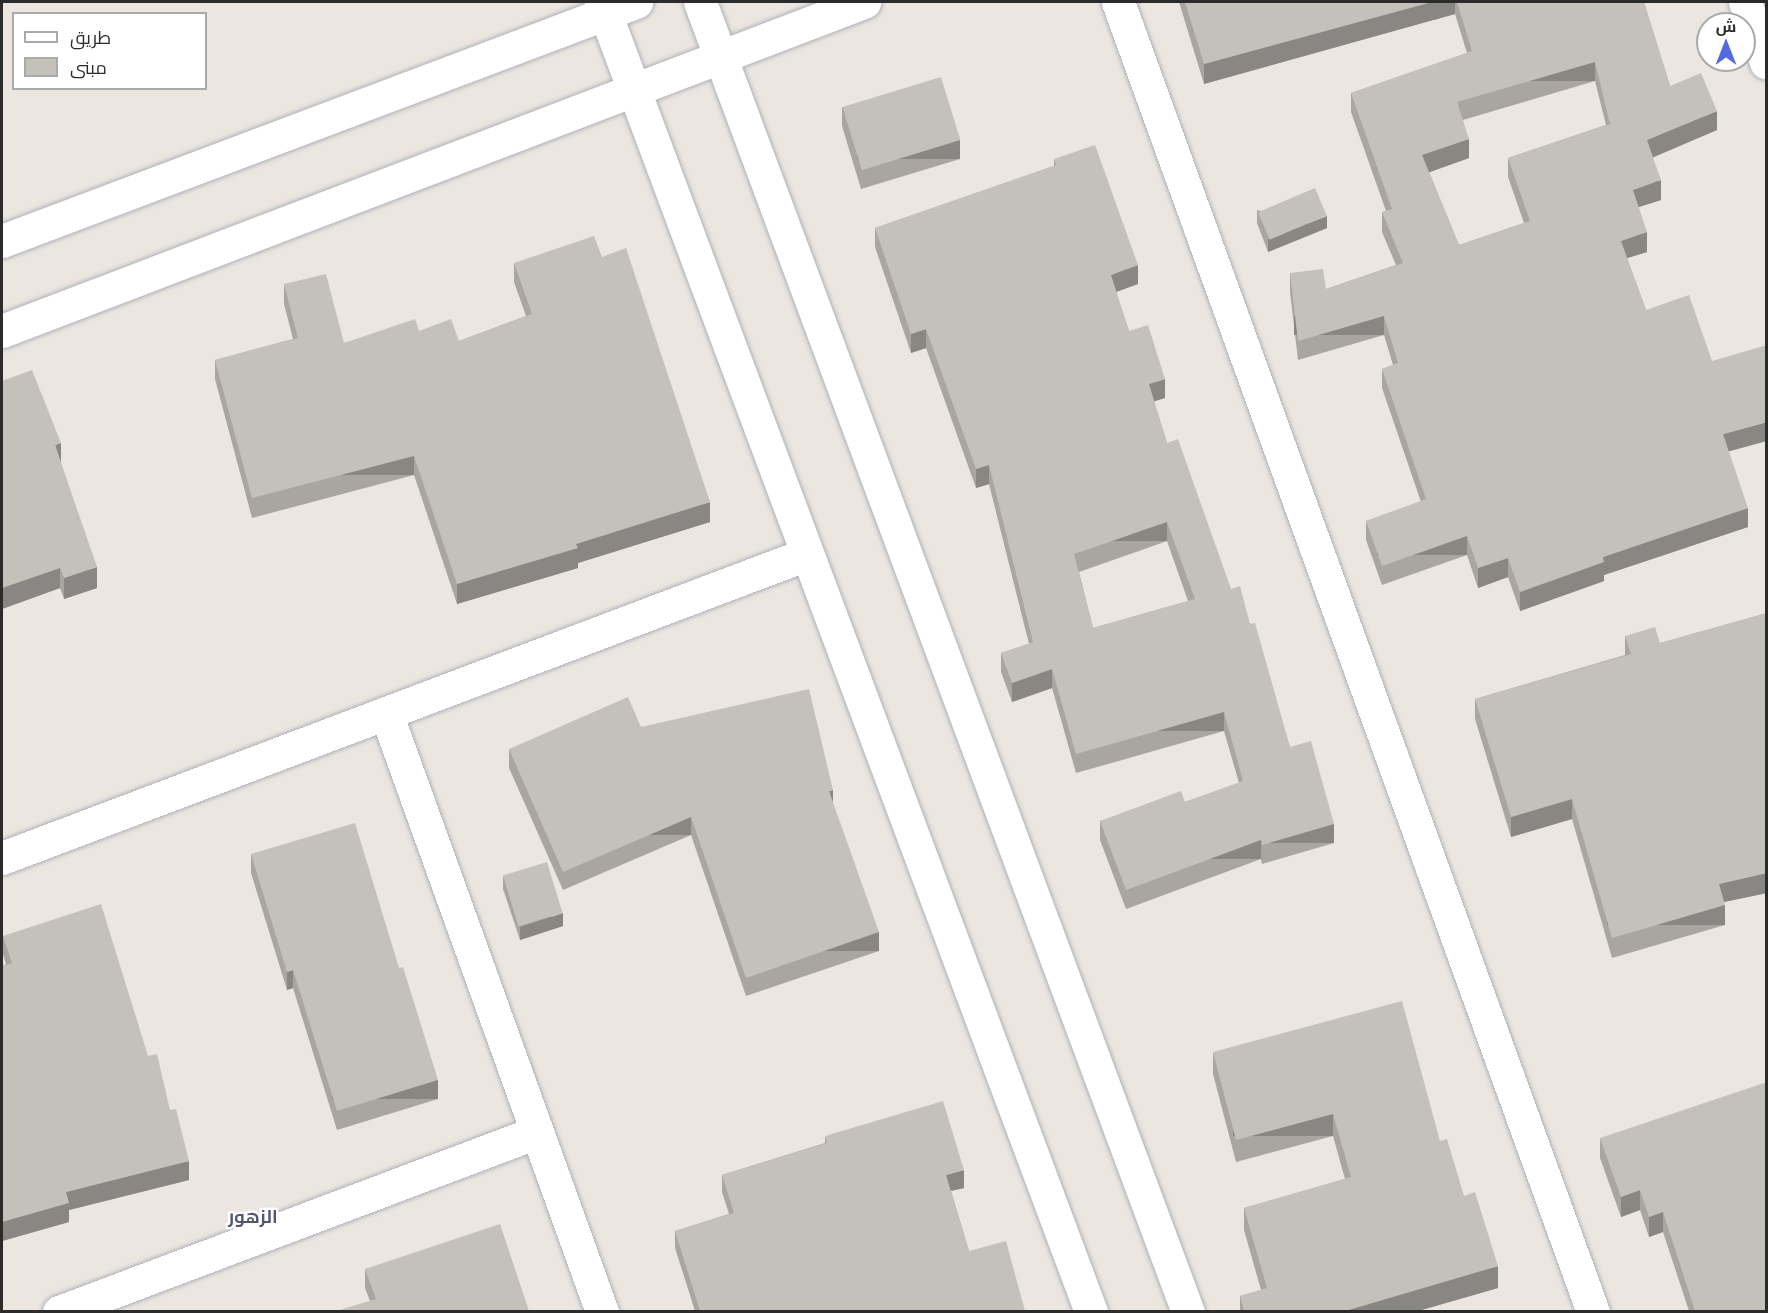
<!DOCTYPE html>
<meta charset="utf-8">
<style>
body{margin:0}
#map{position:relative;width:1768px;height:1313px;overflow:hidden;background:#ebe7e0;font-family:"Noto Sans",Cairo,sans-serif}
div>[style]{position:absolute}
.roads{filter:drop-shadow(0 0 2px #b0b1ba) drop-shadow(0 0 2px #b0b1ba)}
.minor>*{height:33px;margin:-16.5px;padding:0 16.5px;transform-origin:16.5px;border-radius:16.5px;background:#fff}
.tertiary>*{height:33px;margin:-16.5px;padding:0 16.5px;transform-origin:16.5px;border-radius:16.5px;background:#fff}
.wall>*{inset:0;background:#a9a6a1}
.shaded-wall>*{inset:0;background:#898783;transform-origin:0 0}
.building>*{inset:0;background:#c4c1bb;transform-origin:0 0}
span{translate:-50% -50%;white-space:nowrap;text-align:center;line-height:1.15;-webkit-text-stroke:4.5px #fff;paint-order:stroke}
.neighbourhood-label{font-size:18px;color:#515677;font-weight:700}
.frame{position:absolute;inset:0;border:3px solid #2b2b2b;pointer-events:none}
.legend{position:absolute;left:12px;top:12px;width:195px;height:78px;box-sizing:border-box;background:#fff;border:2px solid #aaa;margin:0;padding:8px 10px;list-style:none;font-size:18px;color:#2b2b2b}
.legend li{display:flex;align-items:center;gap:12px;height:30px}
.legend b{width:30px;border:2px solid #aaa}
.north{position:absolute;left:1696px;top:12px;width:60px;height:60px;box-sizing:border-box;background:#fff;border:2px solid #aaa;border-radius:50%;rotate:0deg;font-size:16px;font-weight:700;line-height:24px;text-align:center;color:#2b2b2b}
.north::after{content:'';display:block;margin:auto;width:21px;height:27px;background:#5569e3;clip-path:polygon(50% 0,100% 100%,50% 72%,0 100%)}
</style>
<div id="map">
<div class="roads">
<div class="minor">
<i style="left:1118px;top:2px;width:1393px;rotate:70.07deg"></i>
<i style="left:386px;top:713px;width:637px;rotate:70.17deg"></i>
<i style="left:2px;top:858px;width:860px;rotate:-20.69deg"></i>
<i style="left:59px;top:1312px;width:511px;rotate:-20.63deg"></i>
</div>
<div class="tertiary">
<i style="left:601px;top:2px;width:1399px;rotate:69.49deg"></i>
<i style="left:700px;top:2px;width:1398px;rotate:69.57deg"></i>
<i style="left:1745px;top:2px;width:64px;rotate:70.7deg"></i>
<i style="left:2px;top:241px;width:678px;rotate:-20.66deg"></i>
<i style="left:2px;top:331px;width:923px;rotate:-20.89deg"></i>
</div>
</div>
<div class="wall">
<i style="clip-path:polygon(evenodd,1179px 2px,1644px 2px,1670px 86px,1717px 130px,1653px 157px,1661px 200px,1638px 207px,1647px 252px,1627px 258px,1646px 310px,1729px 452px,1748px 527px,1604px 575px,1604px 581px,1520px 611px,1508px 577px,1478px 588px,1467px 555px,1382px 585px,1366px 540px,1366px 521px,1421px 502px,1382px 388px,1382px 369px,1393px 365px,1384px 335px,1298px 360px,1290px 292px,1290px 273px,1326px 289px,1396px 265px,1382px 232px,1382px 212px,1386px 211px,1351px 112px,1351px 93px,1467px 53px,1455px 14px,1204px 84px,1179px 2px,1595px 81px,1606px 125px,1508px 158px,1508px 177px,1524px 223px,1459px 245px,1429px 172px,1469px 158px,1463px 120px,1595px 81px)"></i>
<i style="clip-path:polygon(842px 107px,960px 159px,861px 189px,842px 126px)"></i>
<i style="clip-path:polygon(evenodd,1054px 159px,1138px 284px,1116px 292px,1129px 331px,1165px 398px,1154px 401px,1167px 443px,1231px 589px,1250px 624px,1290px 747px,1334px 843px,1262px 864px,1261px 859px,1126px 909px,1100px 840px,1100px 821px,1185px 802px,1239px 783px,1224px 731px,1076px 773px,1052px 688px,1012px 702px,1001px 672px,1001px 653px,1029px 644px,989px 484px,976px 488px,926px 348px,911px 353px,875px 247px,875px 228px,1054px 166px,1054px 159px,1167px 541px,1188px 601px,1093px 628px,1079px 572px,1167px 541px)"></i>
<i style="clip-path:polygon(1257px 210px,1327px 228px,1268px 252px,1257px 223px)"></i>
<i style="clip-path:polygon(602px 257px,710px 522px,578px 563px,578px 568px,457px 604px,414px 475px,252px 518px,215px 379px,215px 360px,293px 339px,284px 304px,284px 284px,344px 343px,419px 331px,459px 341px,526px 316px,514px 282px,514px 263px)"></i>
<i style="clip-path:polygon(2px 381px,61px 463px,97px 588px,64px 599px,60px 588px,2px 609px)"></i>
<i style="clip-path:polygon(1767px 613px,1767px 893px,1724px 902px,1725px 925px,1612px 958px,1572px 819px,1511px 837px,1475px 719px,1475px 699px,1625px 655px,1625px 636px,1660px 643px)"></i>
<i style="clip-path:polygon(641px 727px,879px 951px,746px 996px,691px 835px,563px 890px,509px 768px,509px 749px)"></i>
<i style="clip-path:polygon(251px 854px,438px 1099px,337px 1130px,293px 988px,287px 990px,251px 873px)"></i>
<i style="clip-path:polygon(503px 876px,563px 926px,520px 940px,503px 889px)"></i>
<i style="clip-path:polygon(3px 936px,148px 1056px,170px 1110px,189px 1180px,69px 1210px,69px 1222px,2px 1241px,2px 966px,6px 964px,3px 954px)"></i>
<i style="clip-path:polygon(1213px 1052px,1440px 1141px,1464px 1196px,1498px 1288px,1418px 1311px,1240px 1311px,1240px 1296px,1261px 1290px,1244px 1230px,1244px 1208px,1345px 1179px,1333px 1136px,1236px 1162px,1213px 1074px)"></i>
<i style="clip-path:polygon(825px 1136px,964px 1188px,951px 1191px,969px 1251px,1025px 1311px,695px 1311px,675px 1248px,675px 1231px,729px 1214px,722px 1192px,722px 1175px,825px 1143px)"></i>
<i style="clip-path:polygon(1600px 1138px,1767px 1311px,1689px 1311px,1663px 1232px,1649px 1237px,1640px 1210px,1621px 1217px,1600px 1158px)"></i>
<i style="clip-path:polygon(365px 1269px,529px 1311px,370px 1301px,365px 1288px)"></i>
</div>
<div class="shaded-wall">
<i style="clip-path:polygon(1432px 2px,1455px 2px,1455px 14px,1204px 84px,1204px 64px)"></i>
<i style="left:1595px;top:62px;width:19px;height:144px;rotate:90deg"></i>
<i style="clip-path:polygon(1717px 111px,1717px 130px,1647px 160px,1647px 140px)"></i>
<i style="clip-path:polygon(1469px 139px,1469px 158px,1422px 175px,1422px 155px)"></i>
<i style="left:960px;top:140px;width:19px;height:103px;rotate:90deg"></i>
<i style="clip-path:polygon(1661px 180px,1661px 200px,1633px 209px,1633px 190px)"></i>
<i style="clip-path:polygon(1327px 216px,1327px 228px,1268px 252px,1268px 239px)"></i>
<i style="clip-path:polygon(1647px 232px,1647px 252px,1621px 260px,1621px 241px)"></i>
<i style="clip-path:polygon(1138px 265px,1138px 284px,1111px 294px,1111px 275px)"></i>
<i style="left:1384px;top:316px;width:19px;height:90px;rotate:90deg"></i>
<i style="clip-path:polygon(926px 329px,926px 348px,911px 353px,911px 334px)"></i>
<i style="clip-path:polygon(1165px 379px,1165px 398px,1149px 403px,1149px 384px)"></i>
<i style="clip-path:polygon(1767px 422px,1767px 441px,1723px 453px,1723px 434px)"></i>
<i style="clip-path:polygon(61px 443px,61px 464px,55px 445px)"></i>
<i style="left:414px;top:456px;width:19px;height:167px;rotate:90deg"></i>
<i style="clip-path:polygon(989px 465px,989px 484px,976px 488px,976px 469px)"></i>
<i style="clip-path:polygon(710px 502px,710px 522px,578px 563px,578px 568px,457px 604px,457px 584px,576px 544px)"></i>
<i style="clip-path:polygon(1748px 508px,1748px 527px,1604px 575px,1604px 581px,1520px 611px,1520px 592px,1603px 557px)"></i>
<i style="left:1167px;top:522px;width:19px;height:98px;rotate:90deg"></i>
<i style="left:1467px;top:536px;width:19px;height:90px;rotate:90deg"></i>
<i style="clip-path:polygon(1508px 558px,1508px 577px,1478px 588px,1478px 568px)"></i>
<i style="clip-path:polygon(97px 567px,97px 588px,64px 599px,64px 578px)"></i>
<i style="clip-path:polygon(60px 568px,60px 588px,2px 609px,2px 588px)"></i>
<i style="clip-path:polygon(1052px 669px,1052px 688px,1012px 702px,1012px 683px)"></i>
<i style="left:1224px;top:712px;width:19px;height:154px;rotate:90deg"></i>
<i style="clip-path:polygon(833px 790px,833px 809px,829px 791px)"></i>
<i style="clip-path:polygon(1572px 799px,1572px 819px,1511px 837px,1511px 817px)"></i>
<i style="left:691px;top:817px;width:18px;height:139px;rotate:90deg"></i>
<i style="left:1334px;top:824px;width:19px;height:75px;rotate:90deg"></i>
<i style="left:1261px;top:840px;width:19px;height:144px;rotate:90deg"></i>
<i style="clip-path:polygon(1767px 873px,1767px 893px,1719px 903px,1719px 884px)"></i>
<i style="left:1725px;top:905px;width:20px;height:118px;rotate:90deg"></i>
<i style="clip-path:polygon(563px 913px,563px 926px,520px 940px,520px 927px)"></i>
<i style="left:879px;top:932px;width:19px;height:141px;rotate:90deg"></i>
<i style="clip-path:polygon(293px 970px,293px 988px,287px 990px,287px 972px)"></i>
<i style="left:438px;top:1080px;width:19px;height:106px;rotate:90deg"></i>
<i style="left:1333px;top:1114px;width:22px;height:100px;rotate:90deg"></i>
<i style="clip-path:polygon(189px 1161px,189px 1180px,69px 1210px,69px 1222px,2px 1241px,2px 1222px,66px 1192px)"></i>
<i style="clip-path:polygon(964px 1170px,964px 1188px,946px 1192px,946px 1175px)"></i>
<i style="clip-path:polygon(1640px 1190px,1640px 1210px,1621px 1217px,1621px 1197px)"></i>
<i style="clip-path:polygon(1663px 1212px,1663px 1232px,1649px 1237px,1649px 1217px)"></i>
<i style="clip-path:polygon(1498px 1266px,1498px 1288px,1418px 1311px,1345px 1311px)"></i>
</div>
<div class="building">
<i style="clip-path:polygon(1185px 2px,1432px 2px,1204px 64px)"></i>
<i style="clip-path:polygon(evenodd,1457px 2px,1644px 2px,1670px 86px,1701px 73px,1717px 111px,1647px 140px,1661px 180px,1633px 190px,1647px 232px,1621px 241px,1646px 310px,1689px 295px,1712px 361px,1767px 345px,1767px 422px,1723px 434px,1748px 508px,1603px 557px,1604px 562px,1520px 592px,1508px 558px,1478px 568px,1467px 536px,1382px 566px,1366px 521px,1426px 499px,1382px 369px,1398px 363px,1384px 316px,1298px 341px,1290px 273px,1323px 269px,1326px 289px,1403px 263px,1382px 212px,1392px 209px,1351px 93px,1472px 51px,1457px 2px,1595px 62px,1610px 124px,1508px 158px,1530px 221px,1459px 245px,1422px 155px,1469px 139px,1457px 102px,1595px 62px)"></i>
<i style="left:941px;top:77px;width:66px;height:103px;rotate:73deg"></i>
<i style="clip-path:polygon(evenodd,1095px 145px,1138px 265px,1111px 275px,1129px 331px,1148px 325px,1165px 379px,1149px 384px,1167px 443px,1178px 439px,1231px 589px,1240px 586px,1250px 624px,1255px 623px,1290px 747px,1311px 741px,1334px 824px,1262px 845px,1261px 840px,1126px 890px,1100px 821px,1181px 791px,1185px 802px,1243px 781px,1224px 712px,1076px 754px,1052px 669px,1012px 683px,1001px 653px,1033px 642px,989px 465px,976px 469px,926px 329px,911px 334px,875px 228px,1056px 165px,1054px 159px,1095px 145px,1167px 522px,1195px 599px,1093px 628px,1074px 554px,1167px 522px)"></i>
<i style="left:1315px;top:188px;width:30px;height:62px;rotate:67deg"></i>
<i style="clip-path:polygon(594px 236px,602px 257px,626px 248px,710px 502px,576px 544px,578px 548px,457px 584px,414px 456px,252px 498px,215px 360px,298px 338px,284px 284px,326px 274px,344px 343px,415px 319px,419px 331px,451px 319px,459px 341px,532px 314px,514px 263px)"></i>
<i style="clip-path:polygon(32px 370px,61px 443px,55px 445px,97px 567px,64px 578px,60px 568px,2px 588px,2px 381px)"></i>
<i style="clip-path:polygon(1767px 613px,1767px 873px,1719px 884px,1725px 905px,1612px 938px,1572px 799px,1511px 817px,1475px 699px,1631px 654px,1625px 636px,1655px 627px,1660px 643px)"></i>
<i style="clip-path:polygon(809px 689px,833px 790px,829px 791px,879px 932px,746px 978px,691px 817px,563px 872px,509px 749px,628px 697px,641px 727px)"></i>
<i style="clip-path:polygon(355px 823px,399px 968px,403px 967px,438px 1080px,337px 1111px,293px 970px,287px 972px,251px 854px)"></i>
<i style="left:547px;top:862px;width:53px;height:46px;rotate:73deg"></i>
<i style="clip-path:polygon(101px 904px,148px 1056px,157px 1054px,170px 1110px,176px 1109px,189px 1161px,66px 1192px,69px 1203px,2px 1222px,2px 966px,12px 963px,3px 936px)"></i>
<i style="clip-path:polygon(1402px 1001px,1440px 1141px,1447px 1139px,1464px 1196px,1475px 1192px,1498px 1266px,1345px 1311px,1244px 1311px,1240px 1296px,1267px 1288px,1244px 1208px,1351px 1177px,1333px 1114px,1236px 1140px,1213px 1052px)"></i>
<i style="clip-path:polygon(1767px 1082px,1767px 1311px,1695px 1311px,1663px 1212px,1649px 1217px,1640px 1190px,1621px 1197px,1600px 1138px)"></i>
<i style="clip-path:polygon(943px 1101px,964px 1170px,946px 1175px,969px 1251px,1006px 1241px,1025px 1311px,700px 1311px,675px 1231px,734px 1213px,722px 1175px,827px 1143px,825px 1136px)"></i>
<i style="clip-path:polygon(500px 1224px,529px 1311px,336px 1311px,376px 1299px,365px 1269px)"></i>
</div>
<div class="neighbourhood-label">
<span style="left:253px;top:1216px">الزهور</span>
</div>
<div class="frame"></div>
<ul class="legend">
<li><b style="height:8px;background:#fff"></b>طريق</li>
<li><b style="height:16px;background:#c4c1bb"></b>مبنى</li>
</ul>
<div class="north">ش</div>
</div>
